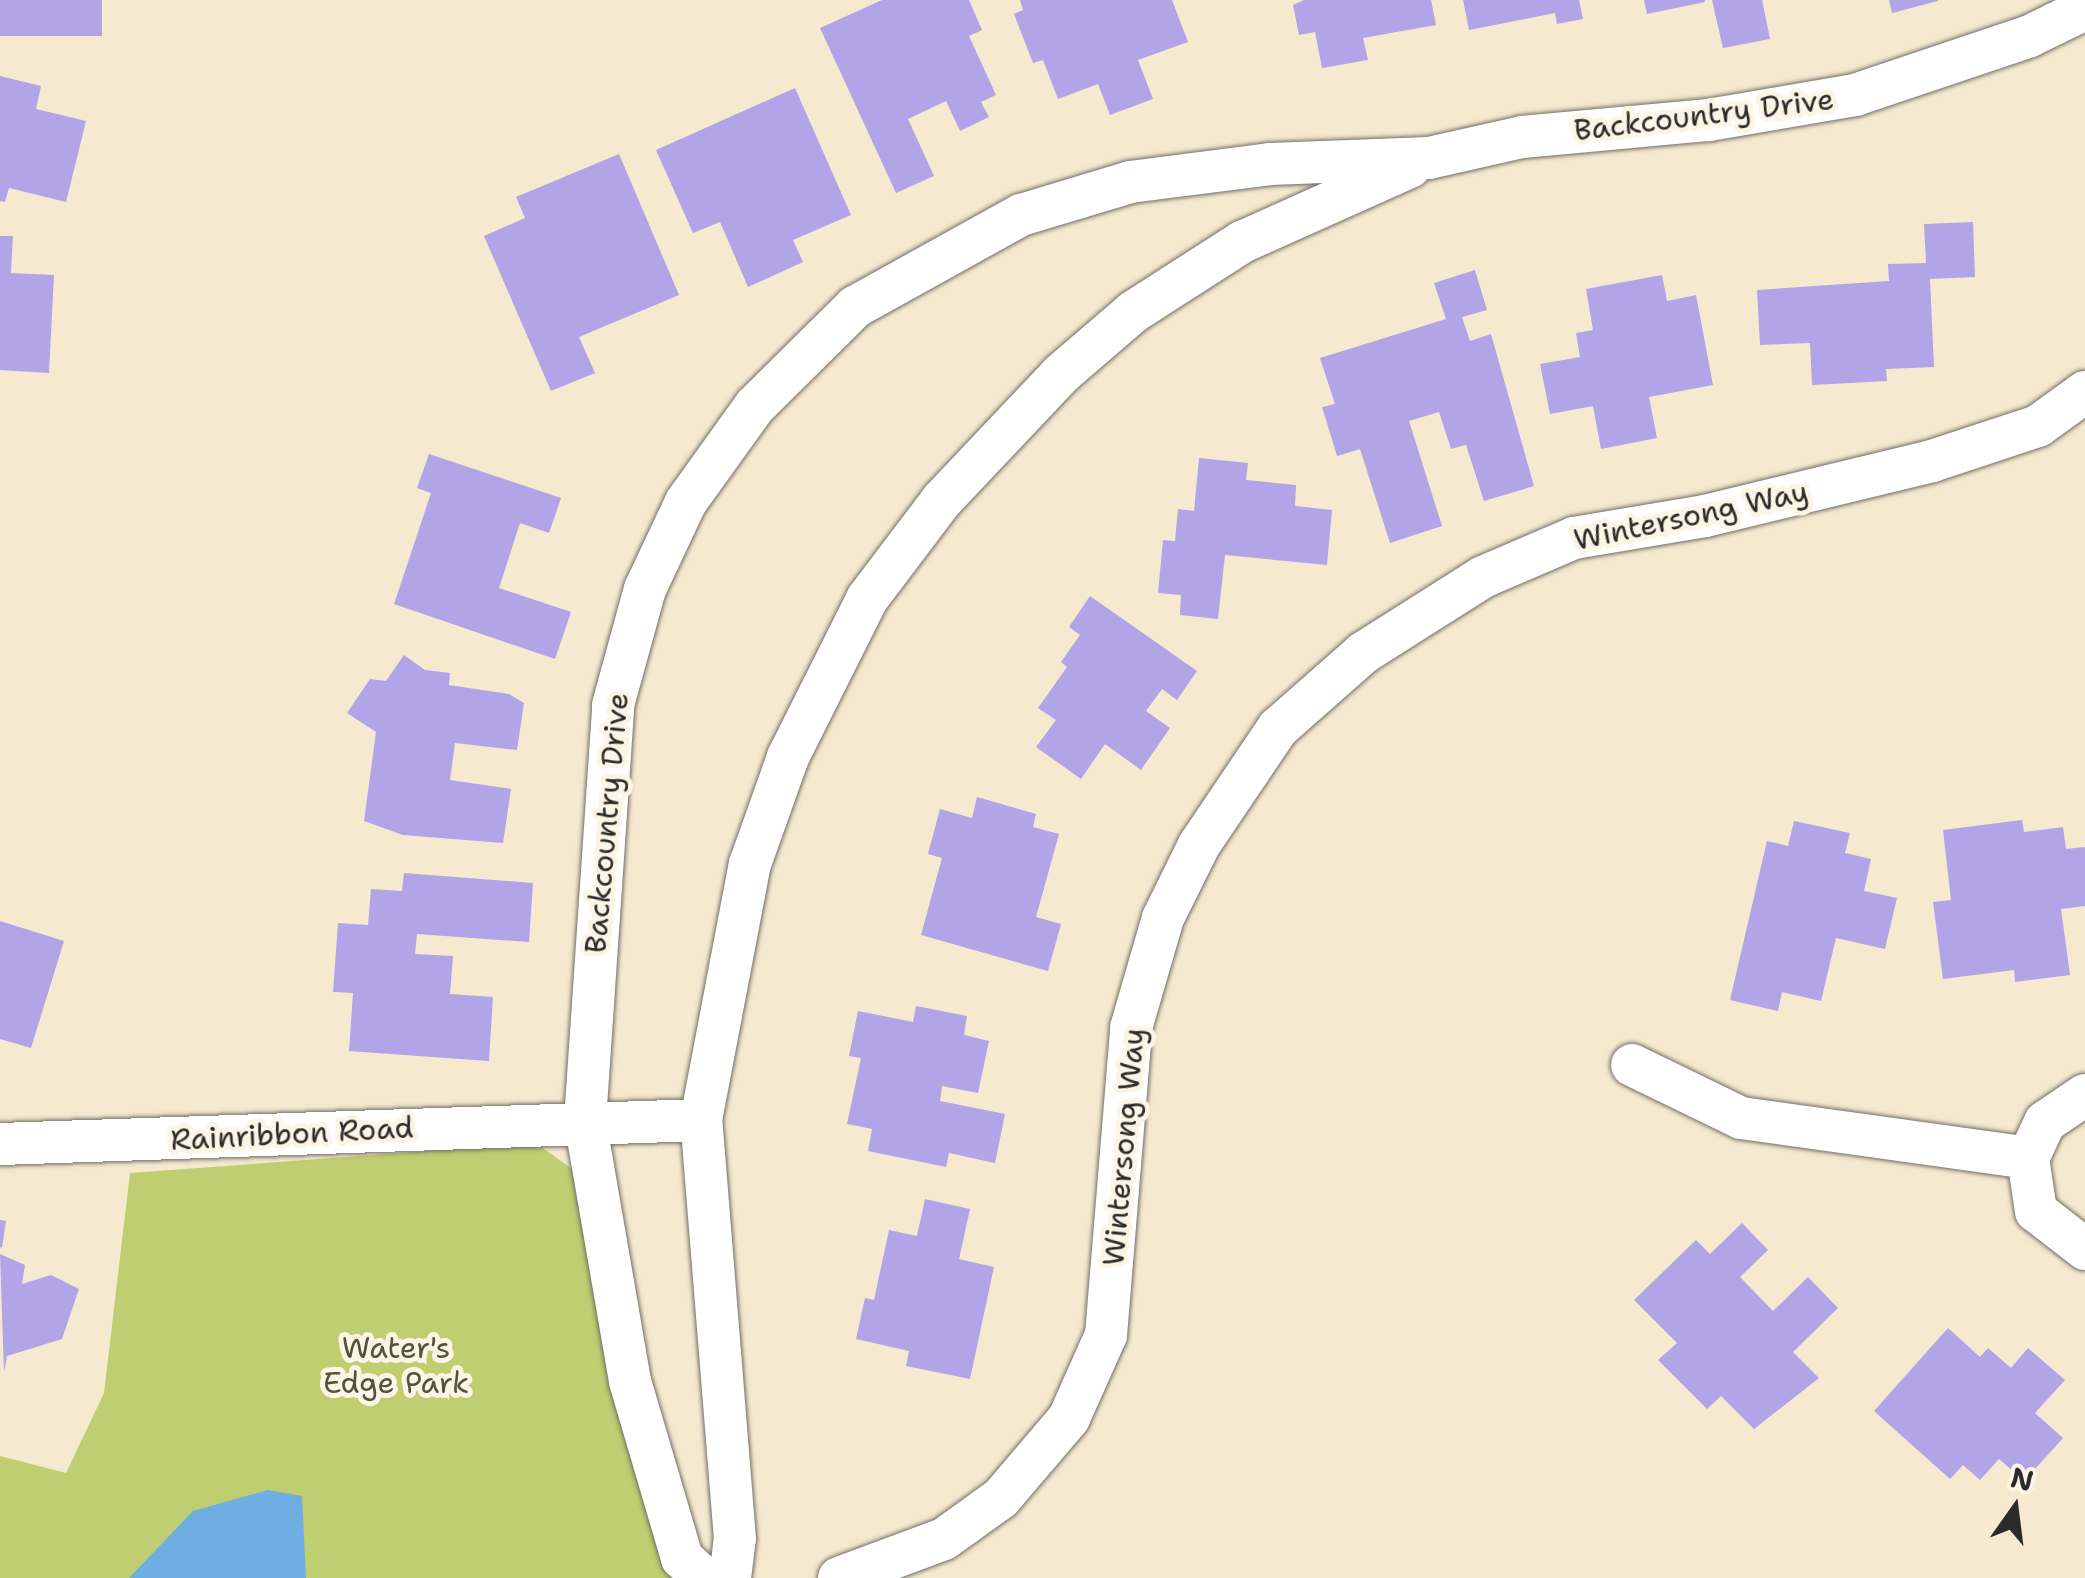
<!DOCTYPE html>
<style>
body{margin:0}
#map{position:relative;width:2085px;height:1578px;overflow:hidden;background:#f5e9d0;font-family:"Shantell Sans",sans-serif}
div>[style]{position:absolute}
.green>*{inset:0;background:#bece70}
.water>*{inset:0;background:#6eaee2}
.building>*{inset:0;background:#b1a4e7;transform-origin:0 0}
.roads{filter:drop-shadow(0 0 2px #726e65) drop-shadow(0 0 2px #726e65)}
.minor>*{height:42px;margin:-21px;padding:0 21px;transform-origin:21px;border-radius:21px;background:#fff}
span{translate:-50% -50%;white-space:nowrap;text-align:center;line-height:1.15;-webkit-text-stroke:10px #fcf5e5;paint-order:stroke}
.street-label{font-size:30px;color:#2b2b2b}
.park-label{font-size:30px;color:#50543c}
.north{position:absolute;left:1965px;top:1458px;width:100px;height:100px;-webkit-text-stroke:8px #fcf5e5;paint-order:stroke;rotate:14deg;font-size:28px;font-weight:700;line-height:40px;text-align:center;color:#2b2b2b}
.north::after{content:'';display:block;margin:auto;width:35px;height:45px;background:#2b2b2b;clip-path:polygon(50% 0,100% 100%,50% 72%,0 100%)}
</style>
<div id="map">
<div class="green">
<i style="clip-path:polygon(536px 1143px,579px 1174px,675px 1578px,0 1578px,0 1456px,66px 1473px,104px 1393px,130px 1173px)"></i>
</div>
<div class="water">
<i style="clip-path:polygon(268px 1490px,302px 1496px,306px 1578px,129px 1578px,193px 1511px)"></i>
</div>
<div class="building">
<i style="left:0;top:0;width:102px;height:36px"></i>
<i style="clip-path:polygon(882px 0,969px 0,982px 30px,969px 36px,996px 95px,981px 102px,989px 117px,960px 131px,946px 101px,908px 119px,934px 176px,896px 193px,820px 28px)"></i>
<i style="clip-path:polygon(1020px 0,1172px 0,1188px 42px,1138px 60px,1153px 99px,1110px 115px,1098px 84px,1058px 99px,1043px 60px,1033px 63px,1014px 14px,1023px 10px)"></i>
<i style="clip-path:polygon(1304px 0,1431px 0,1436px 25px,1363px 38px,1368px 60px,1322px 68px,1315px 32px,1299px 35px,1293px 5px)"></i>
<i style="clip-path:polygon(1463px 0,1579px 0,1583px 19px,1557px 24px,1555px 13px,1469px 30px)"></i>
<i style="clip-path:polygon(1644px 0,1705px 0,1705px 2px,1647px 14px)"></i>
<i style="clip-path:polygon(1712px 0,1762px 0,1770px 39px,1723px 48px)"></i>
<i style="clip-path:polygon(1889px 0,1938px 0,1938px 1px,1892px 13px)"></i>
<i style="clip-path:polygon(0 76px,41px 86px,36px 109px,86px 121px,66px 202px,9px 188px,5px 202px,0 201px)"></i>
<i style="clip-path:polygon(795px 88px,851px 215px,793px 240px,803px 262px,748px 287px,720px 222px,693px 233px,656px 150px)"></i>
<i style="clip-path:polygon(619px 154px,679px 295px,579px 337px,595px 373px,551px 391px,484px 236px,525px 218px,516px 197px)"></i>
<i style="clip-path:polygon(1973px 222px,1975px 277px,1930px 279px,1934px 367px,1886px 369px,1887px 381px,1812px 385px,1810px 343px,1760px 345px,1757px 290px,1889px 281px,1888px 264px,1926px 263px,1924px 224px)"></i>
<i style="clip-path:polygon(0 236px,13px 236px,11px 273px,54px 275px,49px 373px,0 370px)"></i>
<i style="clip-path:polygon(1475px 270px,1487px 310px,1462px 317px,1470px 341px,1491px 334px,1534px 486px,1484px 501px,1466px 445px,1451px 449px,1439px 412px,1409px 421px,1442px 526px,1390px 543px,1360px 449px,1337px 456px,1322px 407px,1335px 404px,1320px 358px,1446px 319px,1434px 283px)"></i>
<i style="clip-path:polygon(1662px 275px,1667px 301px,1696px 295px,1713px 385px,1649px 397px,1657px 438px,1601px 449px,1593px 406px,1550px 414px,1540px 364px,1580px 357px,1576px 333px,1593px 330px,1586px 289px)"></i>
<i style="clip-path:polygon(429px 454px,561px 498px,549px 533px,520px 523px,499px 588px,571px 612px,555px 659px,394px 604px,431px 493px,417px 488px)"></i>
<i style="clip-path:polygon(1199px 458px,1248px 463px,1246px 480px,1296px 485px,1295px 506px,1332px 510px,1327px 565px,1225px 555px,1218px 619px,1180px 615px,1181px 595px,1158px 593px,1163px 540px,1175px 541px,1178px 509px,1194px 511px)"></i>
<i style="clip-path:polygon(1090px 596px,1197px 671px,1177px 700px,1162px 689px,1146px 711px,1170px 728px,1141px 770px,1105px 744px,1081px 779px,1036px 747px,1056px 720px,1038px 708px,1067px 667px,1061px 662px,1080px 635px,1069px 627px)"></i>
<i style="clip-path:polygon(404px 655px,425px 670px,450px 673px,449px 685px,509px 694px,524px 703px,517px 750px,455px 743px,450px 780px,511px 789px,503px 843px,403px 835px,364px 821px,376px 732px,347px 713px,370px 679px,386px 681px)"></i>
<i style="clip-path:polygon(977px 797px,1036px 814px,1033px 827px,1059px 834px,1036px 917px,1061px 924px,1048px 971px,921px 935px,942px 858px,928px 854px,940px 809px,972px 818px)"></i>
<i style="clip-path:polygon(2022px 820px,2024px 832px,2063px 827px,2066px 849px,2085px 847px,2085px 906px,2061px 909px,2070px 975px,2015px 982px,2014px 970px,1943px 979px,1933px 902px,1951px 900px,1943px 830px)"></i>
<i style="clip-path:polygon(1794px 821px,1850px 833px,1845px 853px,1871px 859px,1864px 891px,1897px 898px,1885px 949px,1836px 938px,1821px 1001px,1782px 992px,1778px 1011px,1730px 1000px,1767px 841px,1788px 846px)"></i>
<i style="clip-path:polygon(404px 873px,533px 883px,529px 942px,417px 934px,415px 954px,453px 956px,450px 994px,493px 997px,489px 1061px,349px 1051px,353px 993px,333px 992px,338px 923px,368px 925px,371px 889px,402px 891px)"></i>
<i style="clip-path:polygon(0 921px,64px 941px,31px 1048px,0 1039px)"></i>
<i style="clip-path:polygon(916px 1006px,967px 1016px,964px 1035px,989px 1041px,978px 1093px,942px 1086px,940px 1101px,1005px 1114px,995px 1163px,949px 1153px,946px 1167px,868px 1151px,872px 1129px,847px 1124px,861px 1058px,849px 1056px,858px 1011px,913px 1022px)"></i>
<i style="clip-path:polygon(925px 1199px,970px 1209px,959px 1259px,994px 1267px,970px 1379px,906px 1366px,909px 1351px,856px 1339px,865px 1298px,874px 1300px,889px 1230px,917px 1236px)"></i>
<i style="clip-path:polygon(0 1220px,6px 1221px,2px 1248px,0 1247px)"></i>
<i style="clip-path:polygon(1742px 1223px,1768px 1250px,1740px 1277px,1773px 1311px,1808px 1277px,1838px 1308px,1793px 1352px,1819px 1378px,1754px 1429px,1721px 1396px,1707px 1409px,1658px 1360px,1677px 1343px,1634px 1300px,1696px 1240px,1710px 1254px)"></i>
<i style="clip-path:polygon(0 1254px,25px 1265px,22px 1284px,51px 1275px,79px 1289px,62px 1339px,7px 1356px,4px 1372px)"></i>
<i style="clip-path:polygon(1948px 1328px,1980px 1357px,1988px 1348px,2011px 1368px,2028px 1348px,2065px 1380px,2035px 1413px,2063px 1438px,2024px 1481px,1999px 1459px,1980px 1480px,1963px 1465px,1950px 1479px,1874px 1411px)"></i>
</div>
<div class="roads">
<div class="minor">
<i style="left:1632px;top:1065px;width:121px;rotate:25.9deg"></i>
<i style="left:1741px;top:1118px;width:290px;rotate:7.9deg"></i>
<i style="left:2085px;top:1095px;width:48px;rotate:146deg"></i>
<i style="left:2045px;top:1122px;width:40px;rotate:115deg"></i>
<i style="left:2028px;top:1158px;width:54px;rotate:81.4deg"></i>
<i style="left:2036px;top:1211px;width:62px;rotate:37.8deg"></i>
<i style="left:0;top:1144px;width:701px;rotate:-1.96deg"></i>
<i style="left:704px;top:1578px;width:30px;rotate:-138deg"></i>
<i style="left:682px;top:1558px;width:184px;rotate:-106.4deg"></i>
<i style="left:630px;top:1381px;width:264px;rotate:-99.8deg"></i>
<i style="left:585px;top:1121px;width:417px;rotate:-86.1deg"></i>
<i style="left:613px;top:705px;width:120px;rotate:-74.6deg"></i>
<i style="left:645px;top:589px;width:96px;rotate:-64.8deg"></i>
<i style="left:686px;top:502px;width:118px;rotate:-54.3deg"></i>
<i style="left:755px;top:406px;width:141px;rotate:-44.7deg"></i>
<i style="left:855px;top:307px;width:190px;rotate:-29deg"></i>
<i style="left:1021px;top:215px;width:114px;rotate:-16.8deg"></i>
<i style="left:1130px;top:182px;width:141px;rotate:-7.3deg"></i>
<i style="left:1270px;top:164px;width:159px;rotate:-2.2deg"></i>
<i style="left:1429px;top:158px;width:95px;rotate:-12.7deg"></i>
<i style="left:1522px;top:137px;width:188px;rotate:-5.2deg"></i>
<i style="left:1709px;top:120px;width:148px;rotate:-9.7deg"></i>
<i style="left:1855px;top:95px;width:185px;rotate:-18.6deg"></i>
<i style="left:2030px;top:36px;width:61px;rotate:-26.1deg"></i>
<i style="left:730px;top:1578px;width:39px;rotate:-83deg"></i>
<i style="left:735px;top:1539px;width:420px;rotate:-94.6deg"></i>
<i style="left:701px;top:1120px;width:261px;rotate:-79.2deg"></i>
<i style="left:750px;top:864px;width:114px;rotate:-70.4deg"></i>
<i style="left:788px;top:757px;width:177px;rotate:-63.4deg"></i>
<i style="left:867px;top:599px;width:124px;rotate:-52.9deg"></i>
<i style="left:942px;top:500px;width:173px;rotate:-46.6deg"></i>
<i style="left:1061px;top:374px;width:95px;rotate:-40.7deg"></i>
<i style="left:1133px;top:312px;width:130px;rotate:-32.7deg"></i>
<i style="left:1242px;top:242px;width:184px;rotate:-24.1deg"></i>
<i style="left:839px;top:1578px;width:112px;rotate:-20.4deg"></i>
<i style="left:944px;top:1539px;width:70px;rotate:-35.7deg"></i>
<i style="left:1001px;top:1498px;width:105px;rotate:-49.6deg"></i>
<i style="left:1069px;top:1418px;width:91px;rotate:-66deg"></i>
<i style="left:1106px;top:1335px;width:308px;rotate:-85.3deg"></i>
<i style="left:1131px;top:1028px;width:115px;rotate:-73.8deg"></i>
<i style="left:1163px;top:918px;width:81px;rotate:-63.7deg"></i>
<i style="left:1199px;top:845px;width:141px;rotate:-56deg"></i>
<i style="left:1278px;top:728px;width:113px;rotate:-41.4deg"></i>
<i style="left:1363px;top:653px;width:142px;rotate:-32.3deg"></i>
<i style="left:1483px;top:577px;width:99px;rotate:-23.2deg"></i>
<i style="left:1574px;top:538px;width:133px;rotate:-9.5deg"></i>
<i style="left:1705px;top:516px;width:234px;rotate:-13.6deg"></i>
<i style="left:1932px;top:461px;width:112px;rotate:-18.3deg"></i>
<i style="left:2038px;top:426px;width:58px;rotate:-35.9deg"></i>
</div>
</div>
<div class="street-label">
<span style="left:1704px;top:115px;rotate:-7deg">Backcountry Drive</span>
<span style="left:1691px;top:516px;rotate:-12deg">Wintersong Way</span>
<span style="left:607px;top:823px;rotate:-85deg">Backcountry Drive</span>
<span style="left:292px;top:1134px;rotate:-3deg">Rainribbon Road</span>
<span style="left:1124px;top:1147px;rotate:-85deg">Wintersong Way</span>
</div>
<div class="park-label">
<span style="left:396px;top:1365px">Water's<br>Edge Park</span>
</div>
<div class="north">N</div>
</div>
